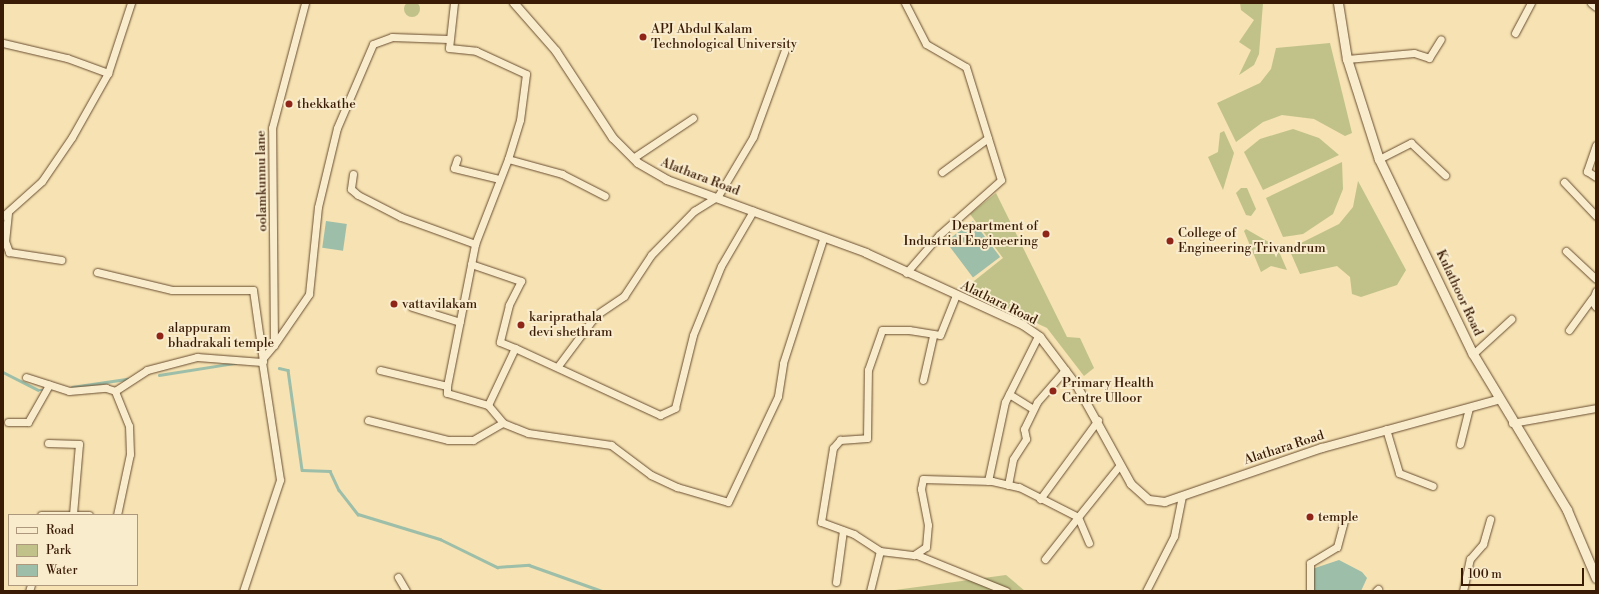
<!DOCTYPE html>
<style>
body{margin:0}
#map{position:relative;width:1599px;height:594px;overflow:hidden;background:#f6e2b2;font-family:"Libre Bodoni",serif}
div>[style]{position:absolute}
.green>*{inset:0;background:#c0c28a}
.round{border-radius:50%}
.water>*{inset:0;background:#9dbea9;transform-origin:0 0}
.stream>*{height:2.5px;margin:-1.25px;padding:0 1.25px;transform-origin:1.25px;border-radius:1.25px;background:#9dbea9}
.roads{filter:drop-shadow(0 0 1px #694d30) drop-shadow(0 0 1px #694d30)}
.minor>*{height:7px;margin:-3.5px;padding:0 3.5px;transform-origin:3.5px;border-radius:3.5px;background:#f9eccd}
.tertiary>*{height:8px;margin:-4px;padding:0 4px;transform-origin:4px;border-radius:4px;background:#f9eccd}
.secondary>*{height:9px;margin:-4.5px;padding:0 4.5px;transform-origin:4.5px;border-radius:4.5px;background:#f9eccd}
.dots>*{width:11px;height:11px;translate:-50% -50%;box-sizing:border-box;border:2px solid #f9eccd;border-radius:50%}
span{translate:-50% -50%;white-space:nowrap;text-align:center;line-height:1.15;-webkit-text-stroke:4px #f9eccd;paint-order:stroke}
.poi-label{font-size:13px;color:#3a1b05}
.left{translate:0 -50%;text-align:left}
.right{translate:-100% -50%;text-align:right}
.street-label{font-size:13px;color:#3a1b05}
.frame{position:absolute;inset:0;border:4px solid #3a1b05;pointer-events:none}
.legend{position:absolute;left:8px;top:514px;width:130px;height:72px;box-sizing:border-box;background:#f9eccd;border:1px solid #ad987d;margin:0;padding:5px 7px;list-style:none;font-size:12px;color:#3a1b05}
.legend li{display:flex;align-items:center;gap:8px;height:20px}
.legend b{width:20px;border:1px solid #ad987d}
.scale{position:absolute;left:1461px;top:568px;width:123px;height:18px;box-sizing:border-box;border:2px solid #3a1b05;border-top:0;padding-left:5px;font-size:12px;line-height:14px;white-space:nowrap;color:#3a1b05;-webkit-text-stroke:3px #f9eccd;paint-order:stroke}
</style>
<div id="map">
<div class="green">
<i class="round" style="left:404px;top:1px;width:16px;height:16px"></i>
<i style="clip-path:polygon(1240px 3px,1263px 3px,1259px 54px,1254px 65px,1239px 75px,1251px 50px,1239px 42px,1254px 20px,1241px 10px)"></i>
<i style="clip-path:polygon(1330px 43px,1352px 133px,1345px 136px,1314px 119px,1282px 115px,1263px 122px,1236px 142px,1217px 103px,1260px 83px,1271px 69px,1276px 48px)"></i>
<i style="clip-path:polygon(1293px 129px,1319px 138px,1339px 155px,1263px 190px,1244px 152px,1260px 139px)"></i>
<i style="clip-path:polygon(1224px 131px,1234px 153px,1223px 190px,1208px 157px,1218px 152px,1220px 133px)"></i>
<i style="clip-path:polygon(1342px 162px,1343px 189px,1333px 214px,1303px 234px,1283px 237px,1266px 198px)"></i>
<i style="clip-path:polygon(1358px 181px,1406px 270px,1397px 285px,1361px 297px,1352px 294px,1350px 277px,1337px 266px,1300px 274px,1289px 249px,1339px 224px,1353px 207px)"></i>
<i style="clip-path:polygon(1241px 188px,1247px 188px,1256px 209px,1251px 216px,1246px 215px,1236px 193px)"></i>
<i style="clip-path:polygon(996px 193px,1067px 337px,1080px 338px,1094px 368px,1084px 376px,1047px 328px,964px 289px,1003px 258px,970px 214px)"></i>
<i style="clip-path:polygon(1246px 229px,1277px 247px,1287px 270px,1271px 266px,1261px 272px,1244px 231px)"></i>
<i style="clip-path:polygon(1006px 575px,1025px 591px,895px 591px,895px 590px)"></i>
</div>
<div class="water">
<i style="left:326px;top:221px;width:21px;height:27px;rotate:8deg"></i>
<i style="left:973px;top:221px;width:45px;height:34px;rotate:53deg"></i>
<i style="clip-path:polygon(1339px 560px,1362px 572px,1367px 578px,1361px 591px,1312px 591px,1312px 569px)"></i>
</div>
<div class="stream">
<i style="left:279px;top:368px;width:9px;rotate:13deg"></i>
<i style="left:288px;top:370px;width:101px;rotate:82deg"></i>
<i style="left:302px;top:470px;width:28px;rotate:2deg"></i>
<i style="left:330px;top:471px;width:21px;rotate:65deg"></i>
<i style="left:339px;top:490px;width:31px;rotate:52deg"></i>
<i style="left:358px;top:514px;width:86px;rotate:17deg"></i>
<i style="left:440px;top:539px;width:64px;rotate:26.2deg"></i>
<i style="left:497px;top:567px;width:32px;rotate:-4deg"></i>
<i style="left:529px;top:565px;width:77px;rotate:19.6deg"></i>
<i style="left:3px;top:372px;width:39px;rotate:27deg"></i>
<i style="left:38px;top:390px;width:6px"></i>
<i style="left:159px;top:375px;width:77px;rotate:-9deg"></i>
<i style="left:72px;top:387px;width:56px;rotate:-8.3deg"></i>
</div>
<div class="roads">
<div class="minor">
<i style="left:454px;top:3px;width:45px;rotate:96.3deg"></i>
<i style="left:449px;top:48px;width:27px;rotate:6deg"></i>
<i style="left:476px;top:51px;width:55px;rotate:24.7deg"></i>
<i style="left:526px;top:74px;width:46px;rotate:97.4deg"></i>
<i style="left:520px;top:120px;width:41px;rotate:107.1deg"></i>
<i style="left:508px;top:159px;width:56px;rotate:15.5deg"></i>
<i style="left:562px;top:174px;width:48px;rotate:27.1deg"></i>
<i style="left:905px;top:3px;width:46px;rotate:62.9deg"></i>
<i style="left:926px;top:44px;width:46px;rotate:29.9deg"></i>
<i style="left:966px;top:67px;width:118px;rotate:72.8deg"></i>
<i style="left:1001px;top:180px;width:83px;rotate:138.4deg"></i>
<i style="left:939px;top:235px;width:50px;rotate:131deg"></i>
<i style="left:1591px;top:3px;width:6px;rotate:39deg"></i>
<i style="left:1515px;top:33px;width:34px;rotate:-62deg"></i>
<i style="left:3px;top:43px;width:66px;rotate:13.2deg"></i>
<i style="left:67px;top:58px;width:44px;rotate:20.1deg"></i>
<i style="left:1347px;top:59px;width:67px;rotate:-5.1deg"></i>
<i style="left:1414px;top:53px;width:16px;rotate:18deg"></i>
<i style="left:1429px;top:58px;width:22px;rotate:-58deg"></i>
<i style="left:1596px;top:145px;width:28px;rotate:109deg"></i>
<i style="left:1587px;top:171px;width:11px;rotate:34deg"></i>
<i style="left:633px;top:158px;width:72px;rotate:-33.7deg"></i>
<i style="left:457px;top:159px;width:9px;rotate:108deg"></i>
<i style="left:454px;top:168px;width:46px;rotate:13.7deg"></i>
<i style="left:1379px;top:159px;width:36px;rotate:-27deg"></i>
<i style="left:1411px;top:143px;width:47px;rotate:43.3deg"></i>
<i style="left:942px;top:172px;width:57px;rotate:-36.5deg"></i>
<i style="left:353px;top:174px;width:15px;rotate:98deg"></i>
<i style="left:351px;top:189px;width:9px;rotate:41deg"></i>
<i style="left:358px;top:195px;width:48px;rotate:27.1deg"></i>
<i style="left:401px;top:217px;width:79px;rotate:20deg"></i>
<i style="left:1564px;top:182px;width:47px;rotate:46.7deg"></i>
<i style="left:8px;top:213px;width:28px;rotate:96deg"></i>
<i style="left:5px;top:241px;width:12px;rotate:70deg"></i>
<i style="left:9px;top:252px;width:53px;rotate:8.7deg"></i>
<i style="left:3px;top:216px;width:52px;rotate:-41.9deg"></i>
<i style="left:42px;top:181px;width:53px;rotate:-55.7deg"></i>
<i style="left:72px;top:137px;width:73px;rotate:-60.6deg"></i>
<i style="left:108px;top:73px;width:74px;rotate:-71.8deg"></i>
<i style="left:1566px;top:251px;width:41px;rotate:43deg"></i>
<i style="left:471px;top:264px;width:53px;rotate:18.8deg"></i>
<i style="left:521px;top:281px;width:27px;rotate:117deg"></i>
<i style="left:509px;top:305px;width:38px;rotate:104deg"></i>
<i style="left:500px;top:342px;width:16px;rotate:22deg"></i>
<i style="left:97px;top:272px;width:77px;rotate:13.5deg"></i>
<i style="left:172px;top:290px;width:81px"></i>
<i style="left:253px;top:290px;width:72px;rotate:82deg"></i>
<i style="left:1596px;top:291px;width:11px;rotate:112deg"></i>
<i style="left:1592px;top:301px;width:7px;rotate:56deg"></i>
<i style="left:412px;top:307px;width:50px;rotate:17.4deg"></i>
<i style="left:1569px;top:330px;width:39px;rotate:-54deg"></i>
<i style="left:274px;top:345px;width:62px;rotate:-55.5deg"></i>
<i style="left:309px;top:294px;width:87px;rotate:-84.1deg"></i>
<i style="left:318px;top:207px;width:81px;rotate:-76.5deg"></i>
<i style="left:337px;top:128px;width:91px;rotate:-66.8deg"></i>
<i style="left:373px;top:44px;width:20px;rotate:-20deg"></i>
<i style="left:392px;top:37px;width:56px;rotate:2deg"></i>
<i style="left:1473px;top:354px;width:52px;rotate:-42.6deg"></i>
<i style="left:263px;top:358px;width:17px;rotate:-50deg"></i>
<i style="left:274px;top:345px;width:217px;rotate:-90.5deg"></i>
<i style="left:272px;top:128px;width:129px;rotate:-75.2deg"></i>
<i style="left:558px;top:366px;width:64px;rotate:-53.3deg"></i>
<i style="left:596px;top:315px;width:34px;rotate:-34deg"></i>
<i style="left:624px;top:296px;width:49px;rotate:-56.6deg"></i>
<i style="left:651px;top:255px;width:62px;rotate:-45.7deg"></i>
<i style="left:694px;top:211px;width:28px;rotate:-32deg"></i>
<i style="left:718px;top:196px;width:69px;rotate:-59.3deg"></i>
<i style="left:753px;top:137px;width:96px;rotate:-69.9deg"></i>
<i style="left:380px;top:370px;width:69px;rotate:13.4deg"></i>
<i style="left:447px;top:386px;width:145px;rotate:-78.8deg"></i>
<i style="left:475px;top:244px;width:91px;rotate:-68.8deg"></i>
<i style="left:26px;top:377px;width:45px;rotate:18deg"></i>
<i style="left:69px;top:391px;width:37px;rotate:-5deg"></i>
<i style="left:106px;top:388px;width:9px;rotate:18deg"></i>
<i style="left:923px;top:380px;width:45px;rotate:-77.2deg"></i>
<i style="left:447px;top:386px;width:7px;rotate:90deg"></i>
<i style="left:447px;top:393px;width:43px;rotate:16.3deg"></i>
<i style="left:488px;top:405px;width:23px;rotate:50deg"></i>
<i style="left:503px;top:423px;width:27px;rotate:22deg"></i>
<i style="left:528px;top:433px;width:84px;rotate:8.2deg"></i>
<i style="left:611px;top:445px;width:50px;rotate:36.9deg"></i>
<i style="left:651px;top:475px;width:29px;rotate:25deg"></i>
<i style="left:677px;top:487px;width:53px;rotate:16.4deg"></i>
<i style="left:728px;top:502px;width:117px;rotate:-64.7deg"></i>
<i style="left:778px;top:396px;width:33px;rotate:-81deg"></i>
<i style="left:783px;top:363px;width:130px;rotate:-72.1deg"></i>
<i style="left:1009px;top:394px;width:28px;rotate:32deg"></i>
<i style="left:488px;top:405px;width:63px;rotate:-64.7deg"></i>
<i style="left:515px;top:348px;width:160px;rotate:24.8deg"></i>
<i style="left:660px;top:415px;width:17px;rotate:-25deg"></i>
<i style="left:675px;top:408px;width:75px;rotate:-76.1deg"></i>
<i style="left:693px;top:335px;width:74px;rotate:-67.9deg"></i>
<i style="left:721px;top:266px;width:64px;rotate:-59.8deg"></i>
<i style="left:368px;top:420px;width:82px;rotate:14deg"></i>
<i style="left:448px;top:440px;width:25px"></i>
<i style="left:473px;top:440px;width:34px;rotate:-30deg"></i>
<i style="left:8px;top:422px;width:20px"></i>
<i style="left:28px;top:422px;width:43px;rotate:-60.4deg"></i>
<i style="left:1512px;top:423px;width:85px;rotate:-10.1deg"></i>
<i style="left:1386px;top:429px;width:46px;rotate:73.5deg"></i>
<i style="left:1399px;top:473px;width:36px;rotate:21deg"></i>
<i style="left:48px;top:443px;width:31px;rotate:2deg"></i>
<i style="left:79px;top:444px;width:70px;rotate:94.9deg"></i>
<i style="left:1460px;top:444px;width:38px;rotate:-76deg"></i>
<i style="left:988px;top:481px;width:81px;rotate:-77.9deg"></i>
<i style="left:1005px;top:402px;width:74px;rotate:-63.4deg"></i>
<i style="left:1008px;top:485px;width:26px;rotate:-79deg"></i>
<i style="left:1013px;top:459px;width:24px;rotate:-57deg"></i>
<i style="left:1026px;top:439px;width:10px;rotate:-101deg"></i>
<i style="left:1024px;top:429px;width:30px;rotate:-64deg"></i>
<i style="left:1037px;top:402px;width:43px;rotate:-48.8deg"></i>
<i style="left:1040px;top:499px;width:98px;rotate:-53.7deg"></i>
<i style="left:41px;top:515px;width:48px"></i>
<i style="left:117px;top:515px;width:62px;rotate:-78deg"></i>
<i style="left:130px;top:454px;width:28px;rotate:-92deg"></i>
<i style="left:129px;top:426px;width:38px;rotate:-112deg"></i>
<i style="left:115px;top:391px;width:38px;rotate:-33deg"></i>
<i style="left:147px;top:370px;width:52px;rotate:-14.6deg"></i>
<i style="left:197px;top:357px;width:65px;rotate:4.4deg"></i>
<i style="left:262px;top:362px;width:119px;rotate:81.3deg"></i>
<i style="left:280px;top:480px;width:117px;rotate:108.4deg"></i>
<i style="left:880px;top:551px;width:31px;rotate:-147deg"></i>
<i style="left:854px;top:534px;width:35px;rotate:-160deg"></i>
<i style="left:821px;top:522px;width:75px;rotate:-80.8deg"></i>
<i style="left:833px;top:448px;width:11px;rotate:-49deg"></i>
<i style="left:840px;top:440px;width:27px;rotate:-4deg"></i>
<i style="left:867px;top:438px;width:68px;rotate:-89.2deg"></i>
<i style="left:868px;top:370px;width:42px;rotate:-70.7deg"></i>
<i style="left:882px;top:330px;width:27px"></i>
<i style="left:909px;top:330px;width:31px;rotate:9deg"></i>
<i style="left:940px;top:335px;width:43px;rotate:-68.2deg"></i>
<i style="left:917px;top:555px;width:96px;rotate:22deg"></i>
<i style="left:1045px;top:559px;width:53px;rotate:-51.8deg"></i>
<i style="left:1078px;top:517px;width:28px;rotate:67deg"></i>
<i style="left:398px;top:577px;width:16px;rotate:60deg"></i>
<i style="left:836px;top:582px;width:52px;rotate:-82.3deg"></i>
<i style="left:29px;top:591px;width:6px;rotate:-72deg"></i>
<i style="left:870px;top:591px;width:41px;rotate:-76deg"></i>
<i style="left:880px;top:551px;width:34px;rotate:7deg"></i>
<i style="left:914px;top:555px;width:14px;rotate:-34deg"></i>
<i style="left:926px;top:547px;width:22px;rotate:-85deg"></i>
<i style="left:928px;top:525px;width:37px;rotate:-101deg"></i>
<i style="left:921px;top:489px;width:10px;rotate:-79deg"></i>
<i style="left:923px;top:479px;width:69px;rotate:1.7deg"></i>
<i style="left:992px;top:481px;width:28px;rotate:13deg"></i>
<i style="left:1019px;top:487px;width:66px;rotate:27deg"></i>
<i style="left:1078px;top:517px;width:65px;rotate:-51.2deg"></i>
<i style="left:1146px;top:591px;width:62px;rotate:-63deg"></i>
<i style="left:1174px;top:536px;width:41px;rotate:-78.7deg"></i>
<i style="left:1310px;top:591px;width:28px;rotate:-90deg"></i>
<i style="left:1310px;top:563px;width:31px;rotate:-31deg"></i>
<i style="left:1337px;top:547px;width:27px;rotate:-75deg"></i>
<i style="left:1376px;top:591px;width:3px;rotate:-45deg"></i>
<i style="left:1463px;top:591px;width:33px;rotate:-78deg"></i>
<i style="left:1470px;top:559px;width:20px;rotate:-49deg"></i>
<i style="left:1483px;top:544px;width:26px;rotate:-74deg"></i>
</div>
<div class="tertiary">
<i style="left:514px;top:3px;width:64px;rotate:48.8deg"></i>
<i style="left:556px;top:51px;width:104px;rotate:56.8deg"></i>
<i style="left:613px;top:138px;width:35px;rotate:45deg"></i>
<i style="left:638px;top:163px;width:34px;rotate:30deg"></i>
<i style="left:667px;top:180px;width:212px;rotate:20.1deg"></i>
<i style="left:866px;top:253px;width:173px;rotate:24.6deg"></i>
<i style="left:1023px;top:325px;width:21px;rotate:35deg"></i>
<i style="left:1040px;top:337px;width:61px;rotate:52.9deg"></i>
<i style="left:1077px;top:386px;width:112px;rotate:61.1deg"></i>
<i style="left:1131px;top:484px;width:24px;rotate:42deg"></i>
<i style="left:1149px;top:500px;width:16px;rotate:7deg"></i>
<i style="left:1165px;top:502px;width:166px;rotate:-19deg"></i>
<i style="left:1322px;top:448px;width:181px;rotate:-15.3deg"></i>
</div>
<div class="secondary">
<i style="left:1338px;top:3px;width:57px;rotate:80.9deg"></i>
<i style="left:1347px;top:59px;width:105px;rotate:72.3deg"></i>
<i style="left:1379px;top:159px;width:216px;rotate:64.3deg"></i>
<i style="left:1473px;top:354px;width:182px;rotate:58.9deg"></i>
<i style="left:1567px;top:510px;width:74px;rotate:66.9deg"></i>
</div>
</div>
<div class="dots">
<i style="left:643px;top:37px;background:#8f2418"></i>
<i style="left:289px;top:104px;background:#8f2418"></i>
<i style="left:1046px;top:234px;background:#8f2418"></i>
<i style="left:1170px;top:241px;background:#8f2418"></i>
<i style="left:394px;top:304px;background:#8f2418"></i>
<i style="left:521px;top:325px;background:#8f2418"></i>
<i style="left:160px;top:336px;background:#8f2418"></i>
<i style="left:1053px;top:391px;background:#8f2418"></i>
<i style="left:1310px;top:517px;background:#8f2418"></i>
</div>
<div class="poi-label">
<span class="left" style="left:651px;top:37px">APJ Abdul Kalam<br>Technological University</span>
<span class="left" style="left:297px;top:104px">thekkathe</span>
<span class="right" style="left:1038px;top:234px">Department of<br>Industrial Engineering</span>
<span class="left" style="left:1178px;top:241px">College of<br>Engineering Trivandrum</span>
<span class="left" style="left:402px;top:304px">vattavilakam</span>
<span class="left" style="left:529px;top:325px">kariprathala<br>devi shethram</span>
<span class="left" style="left:168px;top:336px">alappuram<br>bhadrakali temple</span>
<span class="left" style="left:1062px;top:391px">Primary Health<br>Centre Ulloor</span>
<span class="left" style="left:1318px;top:517px">temple</span>
</div>
<div class="street-label">
<span style="left:700px;top:177px;rotate:21deg">Alathara Road</span>
<span style="left:262px;top:181px;rotate:-91deg">oolamkunnu lane</span>
<span style="left:1459px;top:293px;rotate:65deg">Kulathoor Road</span>
<span style="left:999px;top:303px;rotate:26deg">Alathara Road</span>
<span style="left:1284px;top:448px;rotate:-18deg">Alathara Road</span>
</div>
<div class="frame"></div>
<ul class="legend">
<li><b style="height:5px;background:#f9eccd"></b>Road</li>
<li><b style="height:11px;background:#c0c28a"></b>Park</li>
<li><b style="height:11px;background:#9dbea9"></b>Water</li>
</ul>
<div class="scale">100 m</div>
</div>
